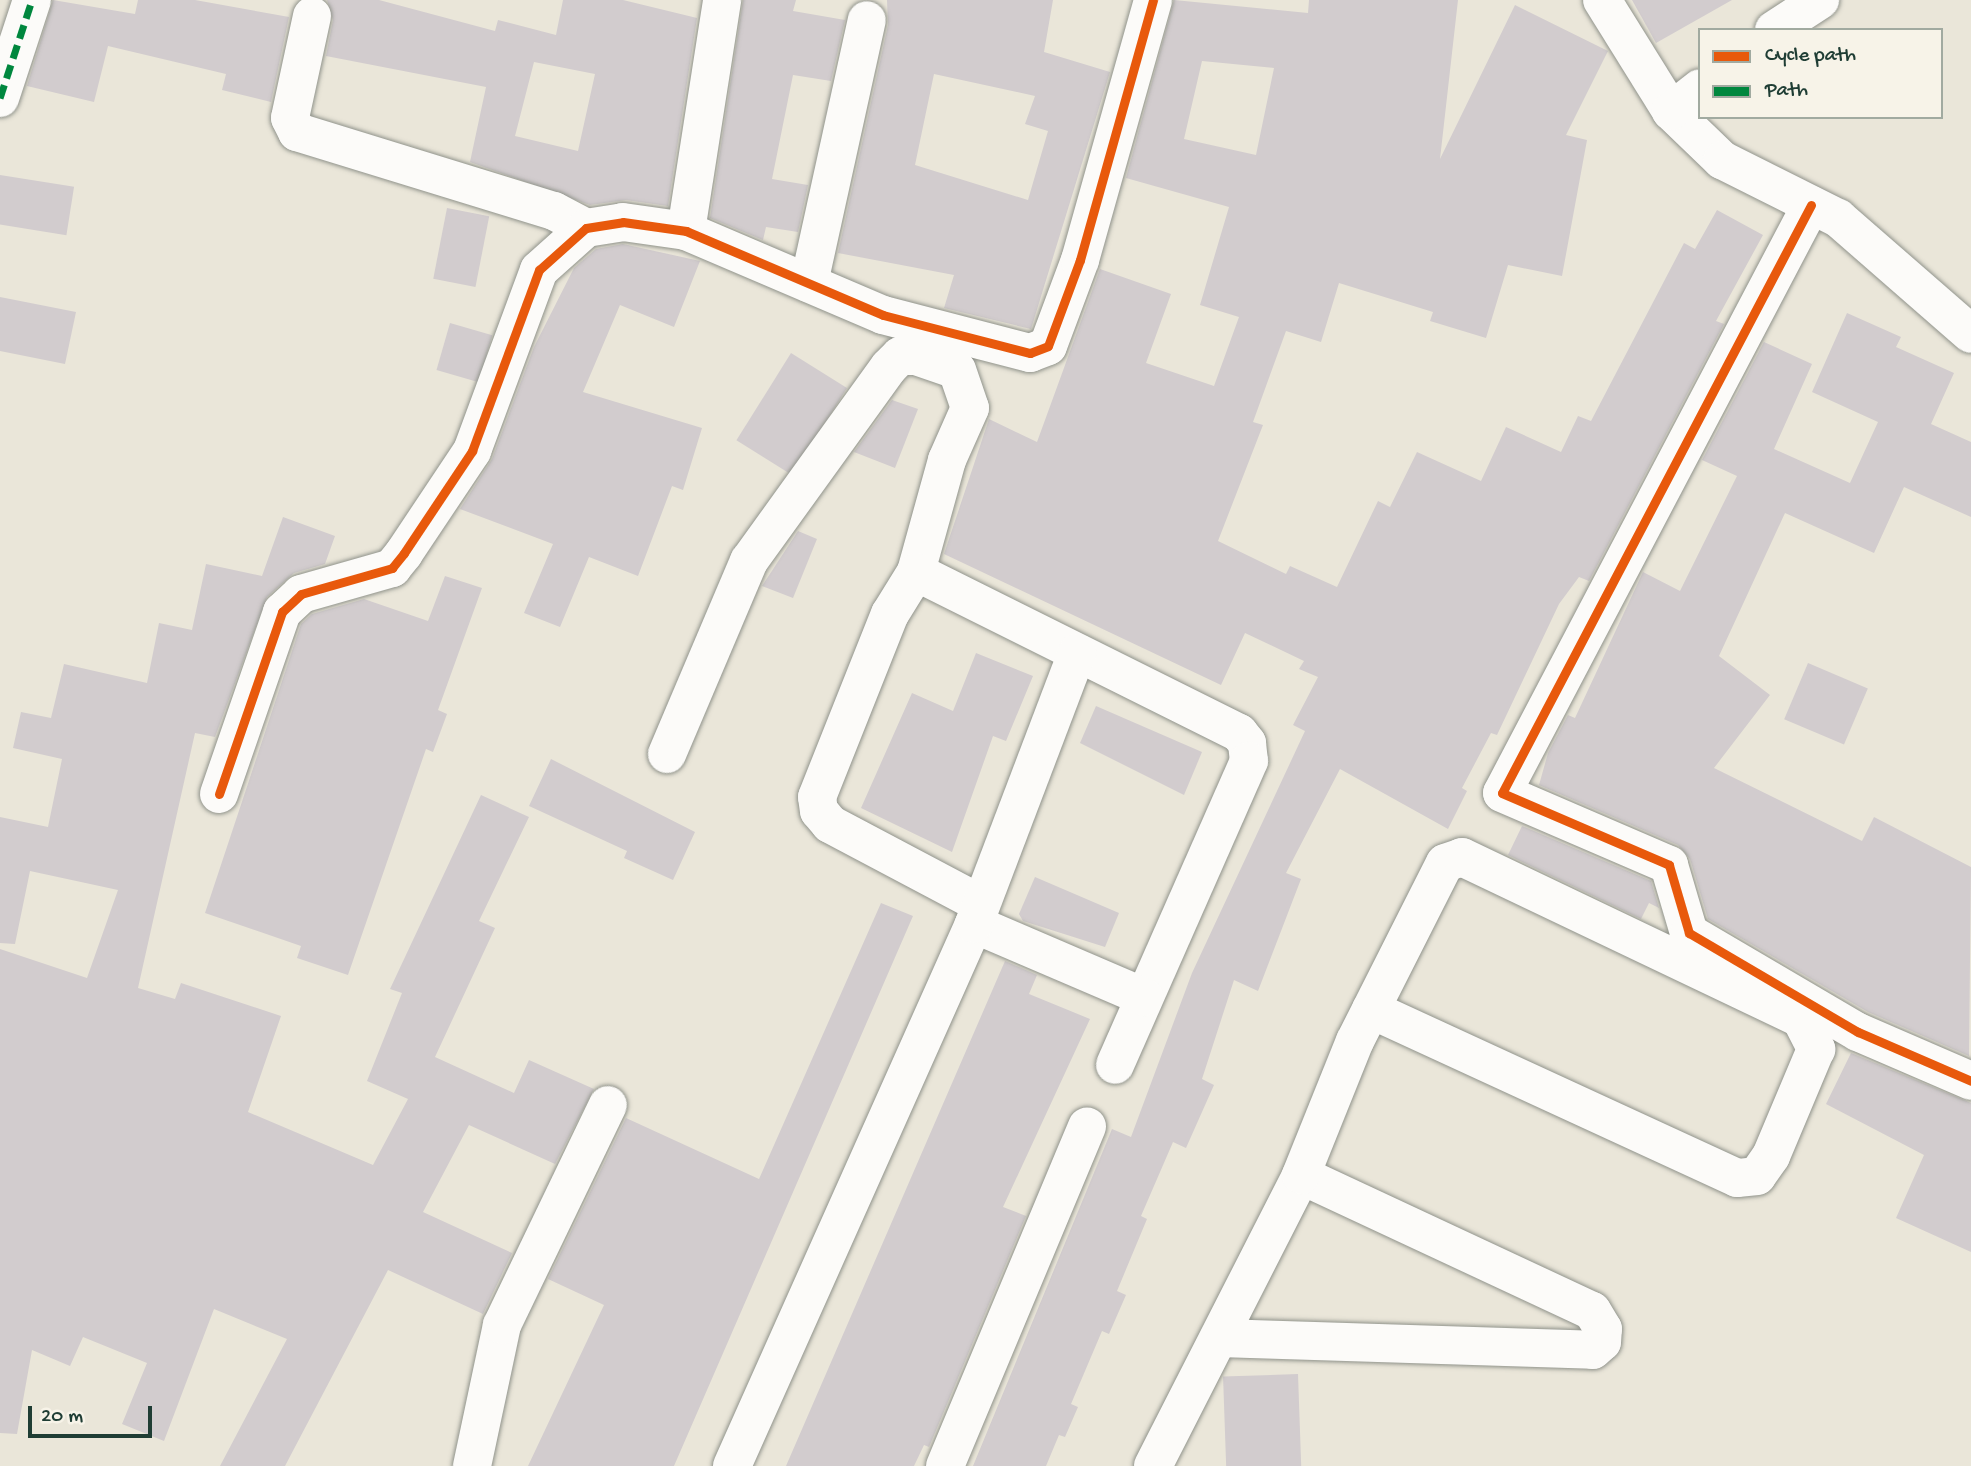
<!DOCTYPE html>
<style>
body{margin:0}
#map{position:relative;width:1971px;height:1466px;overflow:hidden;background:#eae6d9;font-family:"Gochi Hand",sans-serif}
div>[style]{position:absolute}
.building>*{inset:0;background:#d2ccce;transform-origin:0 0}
.roads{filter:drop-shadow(0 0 2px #90938b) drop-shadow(0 0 2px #90938b)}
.minor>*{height:38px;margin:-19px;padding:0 19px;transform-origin:19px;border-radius:19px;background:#fcfbf9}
.quiet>*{height:7px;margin-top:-3.5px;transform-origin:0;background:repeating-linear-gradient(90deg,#00873e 0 14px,transparent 0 21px)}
.cycleway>*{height:9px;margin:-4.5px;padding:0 4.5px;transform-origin:4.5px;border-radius:4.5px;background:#e8590c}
span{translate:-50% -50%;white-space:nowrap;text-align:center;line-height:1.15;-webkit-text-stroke:7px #f7f3e8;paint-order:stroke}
.legend{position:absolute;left:1698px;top:28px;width:245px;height:91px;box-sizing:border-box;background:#f7f3e8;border:2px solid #a1aaa0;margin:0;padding:9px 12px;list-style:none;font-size:21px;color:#1f3d34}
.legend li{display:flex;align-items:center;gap:14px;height:35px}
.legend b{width:35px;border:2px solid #a1aaa0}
.scale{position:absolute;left:28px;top:1406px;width:124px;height:32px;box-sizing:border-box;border:4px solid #1f3d34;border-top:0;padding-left:9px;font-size:21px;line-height:24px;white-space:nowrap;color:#1f3d34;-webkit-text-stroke:5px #f7f3e8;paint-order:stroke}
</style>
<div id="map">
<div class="building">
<i style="clip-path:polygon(53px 0,135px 14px,138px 0,195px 0,289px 17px,271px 102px,222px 90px,226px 74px,108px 46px,94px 102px,27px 86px)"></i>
<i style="clip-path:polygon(evenodd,327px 0,379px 0,495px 31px,498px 20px,556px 35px,563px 0,623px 0,697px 18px,668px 206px,626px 200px,590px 205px,470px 162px,486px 87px,326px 56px,333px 20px,327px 0,534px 62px,595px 74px,578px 151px,515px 136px,534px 62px)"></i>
<i style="clip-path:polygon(743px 0,796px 0,793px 11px,845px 20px,831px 81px,793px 75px,772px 179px,808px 185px,798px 232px,766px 227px,763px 240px,710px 218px)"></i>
<i style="clip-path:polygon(evenodd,887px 0,1053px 0,1044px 52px,1110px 72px,1031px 329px,944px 308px,954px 275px,838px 253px,888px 25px,887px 0,934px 74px,1035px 96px,1025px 124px,1048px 131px,1028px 200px,915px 165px,934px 74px)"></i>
<i style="clip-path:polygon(evenodd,1174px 0,1308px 13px,1309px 0,1458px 0,1440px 159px,1515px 5px,1608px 51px,1566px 135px,1587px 140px,1562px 276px,1508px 265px,1486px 338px,1430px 321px,1433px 312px,1339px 283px,1321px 342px,1286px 331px,1253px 422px,1263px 425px,1218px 541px,1286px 574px,1290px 566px,1337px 587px,1378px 501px,1390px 507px,1417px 452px,1481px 481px,1506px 427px,1561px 452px,1578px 416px,1591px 421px,1684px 243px,1695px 249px,1717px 210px,1763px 235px,1716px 321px,1724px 324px,1589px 581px,1579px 577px,1559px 604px,1497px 735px,1491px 733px,1462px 788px,1467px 791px,1448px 829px,1340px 769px,1286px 873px,1301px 879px,1258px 991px,1234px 980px,1202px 1079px,1214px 1085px,1186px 1148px,1173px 1142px,1141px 1216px,1147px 1219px,1117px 1291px,1126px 1295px,1109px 1334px,1102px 1331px,1071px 1404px,1078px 1407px,1065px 1437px,1059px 1435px,1046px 1466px,973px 1466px,1112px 1129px,1131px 1137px,1192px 973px,1305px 731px,1293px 725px,1318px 677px,1299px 669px,1304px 661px,1245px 633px,1221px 685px,944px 554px,989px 419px,1037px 442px,1100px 269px,1171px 294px,1146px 363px,1214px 386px,1239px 317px,1200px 305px,1229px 207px,1126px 178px,1174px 0,1202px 61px,1274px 68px,1256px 155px,1184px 139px,1202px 61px)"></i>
<i style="clip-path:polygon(1632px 0,1732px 0,1656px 43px)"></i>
<i style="left:0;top:175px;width:75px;height:49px;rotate:9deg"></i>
<i style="left:447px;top:208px;width:43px;height:72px;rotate:11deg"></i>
<i style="clip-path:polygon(623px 244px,700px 261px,674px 327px,620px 305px,583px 392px,702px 428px,683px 490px,672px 486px,638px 576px,589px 557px,560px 627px,524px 613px,553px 544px,460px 509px,492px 459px,534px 347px,574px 268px,596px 249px)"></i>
<i style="clip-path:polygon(0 297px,76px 312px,65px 364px,0 351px)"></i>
<i style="clip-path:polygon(1847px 313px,1901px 337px,1896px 347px,1954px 373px,1931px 424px,1971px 442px,1971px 517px,1904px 487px,1874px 553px,1785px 513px,1719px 656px,1770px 695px,1714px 768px,1862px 841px,1874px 817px,1971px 867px,1969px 1056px,1868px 1012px,1708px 919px,1690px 859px,1678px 845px,1539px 785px,1548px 753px,1568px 715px,1575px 718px,1643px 572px,1680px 591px,1737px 476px,1702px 460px,1764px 342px,1812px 364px,1774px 449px,1850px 483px,1878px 422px,1812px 392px)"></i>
<i style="left:450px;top:323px;width:44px;height:49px;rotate:16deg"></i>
<i style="left:791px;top:353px;width:66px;height:103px;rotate:32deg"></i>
<i style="clip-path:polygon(892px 400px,918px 409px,895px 468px,854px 452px)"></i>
<i style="clip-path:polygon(283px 517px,335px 536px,325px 564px,294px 573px,267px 597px,215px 737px,195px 733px,138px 988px,175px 999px,181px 983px,281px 1016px,248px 1112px,373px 1165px,408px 1099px,367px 1081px,402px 993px,390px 989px,481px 795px,529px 817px,479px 921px,495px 928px,435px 1057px,514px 1093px,529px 1060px,594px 1089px,555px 1164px,469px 1125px,423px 1212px,512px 1253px,483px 1314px,388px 1270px,285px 1466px,220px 1466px,287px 1339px,214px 1309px,164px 1441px,122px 1424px,147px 1363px,83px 1337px,70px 1366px,32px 1350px,17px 1434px,0 1433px,0 949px,87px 978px,118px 890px,30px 871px,15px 944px,0 943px,0 817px,48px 827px,62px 759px,13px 748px,21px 712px,51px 718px,64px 664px,147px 683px,159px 623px,192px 630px,206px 564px,262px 576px)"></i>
<i style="clip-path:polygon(798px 531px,817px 539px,793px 598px,762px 586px)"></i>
<i style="clip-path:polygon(445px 576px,482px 588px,438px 710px,447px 714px,433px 752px,426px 749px,348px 975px,297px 958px,301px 946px,205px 913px,301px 624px,312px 614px,364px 599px,428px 621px)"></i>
<i style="clip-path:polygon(976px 653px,1033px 676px,1006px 741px,993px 736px,952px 852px,861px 808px,912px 693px,953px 711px)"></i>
<i style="left:1808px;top:663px;width:65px;height:61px;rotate:23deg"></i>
<i style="clip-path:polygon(1096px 706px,1202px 752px,1184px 795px,1080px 743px)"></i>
<i style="clip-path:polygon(551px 759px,695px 832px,673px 880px,624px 858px,627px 851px,529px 806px)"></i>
<i style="clip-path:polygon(1522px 826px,1651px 881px,1659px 908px,1649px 903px,1641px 919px,1508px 855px)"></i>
<i style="clip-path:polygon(1035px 877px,1119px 913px,1105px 947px,1023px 921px,1019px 914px)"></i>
<i style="clip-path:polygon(881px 903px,913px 916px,674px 1466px,528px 1466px,604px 1305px,548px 1279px,626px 1118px,759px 1179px)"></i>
<i style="clip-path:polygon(1005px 961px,1037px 975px,1029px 994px,1090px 1019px,1003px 1207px,1026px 1216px,929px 1447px,924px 1445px,914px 1466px,786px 1466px)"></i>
<i style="clip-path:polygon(1851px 1053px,1971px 1103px,1971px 1252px,1896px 1218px,1924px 1155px,1826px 1104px)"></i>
<i style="left:1298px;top:1374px;width:92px;height:75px;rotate:88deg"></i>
</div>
<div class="roads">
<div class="minor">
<i style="left:1602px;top:0;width:131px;rotate:58.1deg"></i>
<i style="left:1671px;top:111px;width:71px;rotate:43.9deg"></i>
<i style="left:1722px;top:160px;width:130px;rotate:26.6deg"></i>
<i style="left:1838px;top:218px;width:176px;rotate:41.1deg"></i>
<i style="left:312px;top:16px;width:104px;rotate:102.2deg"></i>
<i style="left:290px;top:118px;width:16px;rotate:63deg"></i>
<i style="left:297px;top:132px;width:269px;rotate:17.1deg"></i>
<i style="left:554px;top:211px;width:36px;rotate:28deg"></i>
<i style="left:1774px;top:30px;width:55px;rotate:-33.1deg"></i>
<i style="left:0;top:98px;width:103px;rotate:-71.9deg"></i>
<i style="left:1671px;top:111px;width:37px;rotate:-38deg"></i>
<i style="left:1811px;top:205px;width:664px;rotate:117.72deg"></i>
<i style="left:1502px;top:793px;width:182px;rotate:23.3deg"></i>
<i style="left:1669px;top:865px;width:71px;rotate:73.6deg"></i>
<i style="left:1689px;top:933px;width:196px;rotate:30.4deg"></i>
<i style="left:1858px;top:1032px;width:123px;rotate:23.4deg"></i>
<i style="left:686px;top:231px;width:234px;rotate:-81.1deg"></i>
<i style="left:809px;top:283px;width:269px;rotate:-77.6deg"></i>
<i style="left:667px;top:754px;width:210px;rotate:-67deg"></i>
<i style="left:749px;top:561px;width:239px;rotate:-54.2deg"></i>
<i style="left:889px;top:367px;width:16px;rotate:-45deg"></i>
<i style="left:900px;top:356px;width:16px"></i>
<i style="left:916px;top:356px;width:43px;rotate:18.9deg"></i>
<i style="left:957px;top:370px;width:40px;rotate:71.1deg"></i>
<i style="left:970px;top:408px;width:57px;rotate:113.9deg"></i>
<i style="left:947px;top:460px;width:116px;rotate:105.5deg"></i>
<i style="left:219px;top:794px;width:193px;rotate:-70.9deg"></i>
<i style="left:282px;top:612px;width:26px;rotate:-43deg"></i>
<i style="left:301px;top:594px;width:95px;rotate:-15.9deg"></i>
<i style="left:392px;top:568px;width:19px;rotate:-51deg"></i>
<i style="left:404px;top:553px;width:123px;rotate:-56.3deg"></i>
<i style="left:472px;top:451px;width:193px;rotate:-69.7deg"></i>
<i style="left:539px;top:270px;width:63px;rotate:-41.8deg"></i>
<i style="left:586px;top:228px;width:37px;rotate:-9deg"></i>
<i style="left:623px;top:222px;width:64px;rotate:8.1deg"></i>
<i style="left:686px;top:231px;width:214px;rotate:23.1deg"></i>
<i style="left:883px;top:315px;width:152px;rotate:14.5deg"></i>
<i style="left:1030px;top:353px;width:19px;rotate:-21deg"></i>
<i style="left:1048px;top:346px;width:92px;rotate:-69.6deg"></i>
<i style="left:1080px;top:260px;width:270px;rotate:-74.3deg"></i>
<i style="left:981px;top:904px;width:171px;rotate:-152.1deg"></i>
<i style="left:830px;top:824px;width:17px;rotate:-130deg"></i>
<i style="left:819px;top:811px;width:14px;rotate:-98deg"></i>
<i style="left:817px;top:797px;width:197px;rotate:-68.3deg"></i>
<i style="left:890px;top:614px;width:49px;rotate:-58.2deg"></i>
<i style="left:916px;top:572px;width:361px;rotate:26.5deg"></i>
<i style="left:1239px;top:733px;width:13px;rotate:51deg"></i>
<i style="left:1247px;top:743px;width:18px;rotate:84deg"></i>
<i style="left:1249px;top:761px;width:332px;rotate:113.8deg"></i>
<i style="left:974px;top:924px;width:185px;rotate:23.2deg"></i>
<i style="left:1219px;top:1338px;width:374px;rotate:1.8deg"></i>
<i style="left:1593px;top:1350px;width:12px;rotate:-42deg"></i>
<i style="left:1602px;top:1342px;width:13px;rotate:-86deg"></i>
<i style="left:1603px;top:1329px;width:21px;rotate:-121deg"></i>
<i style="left:1592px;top:1311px;width:321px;rotate:-155deg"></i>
<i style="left:472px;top:1466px;width:144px;rotate:-78deg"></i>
<i style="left:502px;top:1325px;width:244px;rotate:-64.3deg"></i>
<i style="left:732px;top:1466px;width:594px;rotate:-65.94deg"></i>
<i style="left:974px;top:924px;width:290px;rotate:-69.2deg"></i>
<i style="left:945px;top:1466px;width:368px;rotate:-67.3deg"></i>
<i style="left:1153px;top:1466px;width:326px;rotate:-63deg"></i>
<i style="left:1301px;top:1175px;width:144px;rotate:-68.1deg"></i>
<i style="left:1355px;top:1041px;width:199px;rotate:-63.2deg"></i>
<i style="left:1445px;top:863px;width:18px;rotate:-19deg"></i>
<i style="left:1462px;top:857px;width:376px;rotate:25.5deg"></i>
<i style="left:1801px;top:1019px;width:34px;rotate:63deg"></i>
<i style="left:1816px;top:1049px;width:116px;rotate:112.8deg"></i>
<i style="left:1771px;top:1156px;width:24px;rotate:125deg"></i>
<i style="left:1757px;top:1176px;width:20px;rotate:174deg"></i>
<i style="left:1737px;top:1178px;width:403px;rotate:-155.3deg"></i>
</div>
</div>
<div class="quiet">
<i style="left:0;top:98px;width:103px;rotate:-71.9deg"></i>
</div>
<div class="cycleway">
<i style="left:1811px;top:205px;width:664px;rotate:117.72deg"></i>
<i style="left:1502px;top:793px;width:182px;rotate:23.3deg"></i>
<i style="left:1669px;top:865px;width:71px;rotate:73.6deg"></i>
<i style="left:1689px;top:933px;width:196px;rotate:30.4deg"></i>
<i style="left:1858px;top:1032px;width:123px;rotate:23.4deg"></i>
<i style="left:219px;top:794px;width:193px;rotate:-70.9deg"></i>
<i style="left:282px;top:612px;width:26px;rotate:-43deg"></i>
<i style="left:301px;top:594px;width:95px;rotate:-15.9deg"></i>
<i style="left:392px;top:568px;width:19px;rotate:-51deg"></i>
<i style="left:404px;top:553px;width:123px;rotate:-56.3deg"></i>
<i style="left:472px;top:451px;width:193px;rotate:-69.7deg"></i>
<i style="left:539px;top:270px;width:63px;rotate:-41.8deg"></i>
<i style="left:586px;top:228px;width:37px;rotate:-9deg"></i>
<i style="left:623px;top:222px;width:64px;rotate:8.1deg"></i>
<i style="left:686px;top:231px;width:214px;rotate:23.1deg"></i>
<i style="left:883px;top:315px;width:152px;rotate:14.5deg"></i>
<i style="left:1030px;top:353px;width:19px;rotate:-21deg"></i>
<i style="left:1048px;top:346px;width:92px;rotate:-69.6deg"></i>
<i style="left:1080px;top:260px;width:270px;rotate:-74.3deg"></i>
</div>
<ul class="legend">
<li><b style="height:9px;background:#e8590c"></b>Cycle path</li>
<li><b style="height:9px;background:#00873e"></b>Path</li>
</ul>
<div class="scale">20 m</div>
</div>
